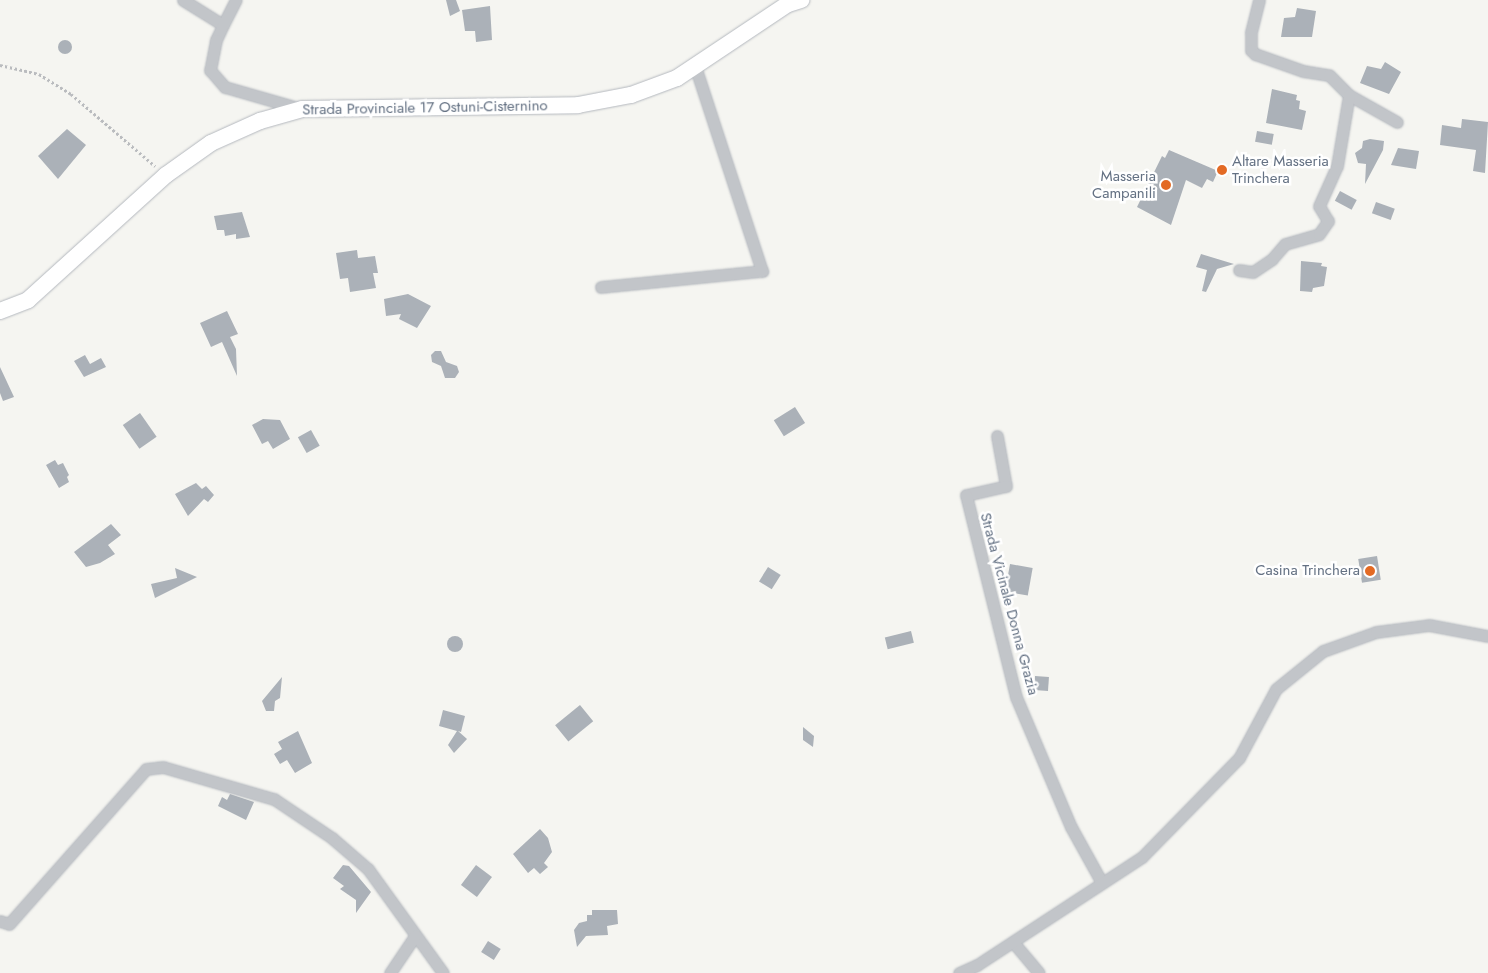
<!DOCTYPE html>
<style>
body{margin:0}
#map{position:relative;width:1488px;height:973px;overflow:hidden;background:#f5f5f1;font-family:Jost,sans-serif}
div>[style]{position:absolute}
.building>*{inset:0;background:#abb1b8;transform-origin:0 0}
.round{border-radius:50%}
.path>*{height:2.5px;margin-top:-1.25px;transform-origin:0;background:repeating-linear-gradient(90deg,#babcbf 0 2.5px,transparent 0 5px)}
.roads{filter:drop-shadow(0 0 1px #b4b8be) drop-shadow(0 0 1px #b4b8be)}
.street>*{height:11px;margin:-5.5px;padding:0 5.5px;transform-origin:5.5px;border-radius:5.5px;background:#c2c5c9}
.secondary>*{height:16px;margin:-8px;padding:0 8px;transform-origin:8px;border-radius:8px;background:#fff}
.dots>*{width:14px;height:14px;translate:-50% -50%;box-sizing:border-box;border:2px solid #fff;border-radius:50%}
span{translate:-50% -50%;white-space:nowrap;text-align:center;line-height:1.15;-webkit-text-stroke:5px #fff;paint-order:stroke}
.street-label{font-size:15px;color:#647183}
.poi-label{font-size:15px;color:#647183}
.left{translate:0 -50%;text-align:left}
.right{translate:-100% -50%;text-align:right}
</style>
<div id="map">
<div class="building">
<i style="clip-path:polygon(446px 0,456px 0,460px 11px,450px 16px)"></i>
<i style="clip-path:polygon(490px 6px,492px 40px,476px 42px,475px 31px,465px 31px,462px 10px)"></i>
<i style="clip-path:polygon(1297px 8px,1316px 11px,1312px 37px,1281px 37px,1284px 18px,1295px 17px)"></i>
<i class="round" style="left:58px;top:40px;width:14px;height:14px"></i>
<i style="clip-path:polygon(1385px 62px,1401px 72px,1389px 94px,1360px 83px,1367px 66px,1381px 69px)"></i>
<i style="clip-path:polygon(1272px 89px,1297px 95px,1296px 100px,1300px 101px,1299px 109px,1306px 111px,1302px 130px,1266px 123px)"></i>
<i style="clip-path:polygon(1462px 119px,1488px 122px,1485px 173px,1473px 171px,1476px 150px,1440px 145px,1442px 125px,1461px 128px)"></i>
<i style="clip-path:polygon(67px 129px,86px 145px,58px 179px,38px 156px)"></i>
<i style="left:1257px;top:131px;width:17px;height:11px;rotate:10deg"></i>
<i style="clip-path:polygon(1370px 139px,1384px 141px,1383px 150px,1365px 184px,1366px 164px,1358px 163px,1355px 153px,1362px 148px,1363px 141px)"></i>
<i style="clip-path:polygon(1398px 148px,1419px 151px,1416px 169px,1391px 165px)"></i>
<i style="clip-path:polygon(1169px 150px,1218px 171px,1213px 182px,1207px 179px,1202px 188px,1186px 180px,1171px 225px,1137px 207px,1162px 156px,1165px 158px)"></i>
<i style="left:1340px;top:191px;width:19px;height:11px;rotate:28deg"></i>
<i style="left:1376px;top:202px;width:20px;height:12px;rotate:20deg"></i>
<i style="clip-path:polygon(242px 212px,250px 237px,236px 239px,236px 234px,225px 236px,224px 230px,217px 230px,214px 216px)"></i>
<i style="clip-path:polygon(357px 250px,358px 258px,375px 256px,378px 273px,373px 273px,376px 288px,350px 292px,348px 278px,340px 279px,336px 253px)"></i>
<i style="clip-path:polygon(1201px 254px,1234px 264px,1217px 269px,1206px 292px,1202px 291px,1207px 270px,1196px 267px)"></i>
<i style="clip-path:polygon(1301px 261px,1322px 263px,1321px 266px,1327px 267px,1324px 286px,1313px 288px,1312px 292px,1300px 291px)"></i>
<i style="clip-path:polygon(408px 294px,431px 306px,417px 328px,399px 319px,401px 314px,386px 316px,384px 299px)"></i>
<i style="clip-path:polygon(227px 311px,238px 334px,230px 337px,236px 349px,237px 376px,222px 342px,211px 347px,200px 323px)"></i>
<i style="clip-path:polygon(435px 351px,441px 351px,446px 362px,457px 366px,459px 372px,455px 378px,445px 378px,441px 366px,432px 362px,431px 355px)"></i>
<i style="clip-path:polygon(85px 355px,90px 364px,101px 358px,106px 367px,84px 377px,74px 361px)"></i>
<i style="clip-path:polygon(0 367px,14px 397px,3px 401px,0 393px)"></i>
<i style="left:795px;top:407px;width:19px;height:25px;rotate:58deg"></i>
<i style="left:140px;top:413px;width:29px;height:21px;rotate:55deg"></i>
<i style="clip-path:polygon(263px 419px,280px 420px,290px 439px,273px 449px,268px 441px,262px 444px,252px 425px)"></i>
<i style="left:311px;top:430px;width:18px;height:15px;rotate:61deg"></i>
<i style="clip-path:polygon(55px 460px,58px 465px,63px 463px,69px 475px,67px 477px,69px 482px,59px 488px,46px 465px)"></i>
<i style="clip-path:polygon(196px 483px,202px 489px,206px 486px,214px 495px,208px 502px,204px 499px,188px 516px,175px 494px)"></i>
<i style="clip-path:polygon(111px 524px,121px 535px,108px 545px,115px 554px,100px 563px,86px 567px,74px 552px)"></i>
<i style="left:1377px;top:556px;width:24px;height:19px;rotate:81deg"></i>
<i style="left:1010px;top:564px;width:23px;height:28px;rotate:10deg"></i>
<i style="left:768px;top:567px;width:15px;height:17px;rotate:32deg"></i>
<i style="clip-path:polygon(175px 568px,197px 577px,155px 598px,151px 584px,177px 578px)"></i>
<i style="left:911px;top:631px;width:12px;height:27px;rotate:76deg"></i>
<i class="round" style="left:447px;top:636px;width:16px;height:16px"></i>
<i style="left:1035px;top:676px;width:14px;height:14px;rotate:4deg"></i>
<i style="clip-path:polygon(282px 677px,280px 698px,275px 701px,274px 711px,266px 711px,262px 701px)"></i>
<i style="left:580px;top:705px;width:21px;height:32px;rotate:51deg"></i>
<i style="clip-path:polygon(443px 710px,465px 716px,461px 732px,458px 731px,467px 739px,454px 753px,448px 745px,457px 731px,439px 726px)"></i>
<i style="clip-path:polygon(803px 727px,814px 736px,813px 747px,803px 740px)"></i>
<i style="clip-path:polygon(298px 731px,312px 763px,295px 773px,287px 760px,280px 764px,274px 754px,282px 749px,278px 742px)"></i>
<i style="clip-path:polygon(230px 794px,254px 802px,246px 820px,218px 806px,222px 797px,227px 800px)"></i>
<i style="clip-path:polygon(540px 829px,548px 838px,552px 852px,544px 863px,548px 867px,540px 874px,534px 868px,528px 873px,513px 854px)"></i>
<i style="clip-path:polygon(343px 865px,349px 866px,371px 892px,356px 913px,356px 900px,340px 889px,344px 886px,333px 878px)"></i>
<i style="left:476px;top:865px;width:20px;height:25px;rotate:37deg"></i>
<i style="clip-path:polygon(592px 910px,617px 910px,618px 924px,607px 926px,608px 935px,586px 936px,577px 947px,574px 930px,579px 923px,587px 921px,587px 915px,592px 915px)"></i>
<i style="left:488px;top:941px;width:15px;height:13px;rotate:32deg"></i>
</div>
<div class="path">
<i style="left:0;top:65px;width:40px;rotate:13deg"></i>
<i style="left:39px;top:74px;width:38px;rotate:32deg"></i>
<i style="left:71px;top:94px;width:111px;rotate:40.6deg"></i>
</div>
<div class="roads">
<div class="street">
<i style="left:183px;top:0;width:47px;rotate:32deg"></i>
<i style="left:223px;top:25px;width:17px;rotate:115deg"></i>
<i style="left:216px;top:40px;width:31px;rotate:101deg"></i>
<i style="left:210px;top:70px;width:23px;rotate:49deg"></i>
<i style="left:225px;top:87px;width:79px;rotate:16.1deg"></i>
<i style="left:1259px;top:0;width:34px;rotate:104deg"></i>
<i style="left:1251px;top:33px;width:17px;rotate:90deg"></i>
<i style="left:1251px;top:50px;width:6px;rotate:45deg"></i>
<i style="left:1255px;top:54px;width:51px;rotate:19.5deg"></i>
<i style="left:1303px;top:71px;width:26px;rotate:9deg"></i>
<i style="left:1329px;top:75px;width:28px;rotate:45deg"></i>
<i style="left:1349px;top:95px;width:55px;rotate:29.4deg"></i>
<i style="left:223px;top:25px;width:28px;rotate:-63deg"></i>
<i style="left:1239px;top:270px;width:14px;rotate:8deg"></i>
<i style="left:1253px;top:272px;width:23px;rotate:-34deg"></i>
<i style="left:1272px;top:259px;width:20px;rotate:-49deg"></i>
<i style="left:1285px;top:244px;width:35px;rotate:-16deg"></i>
<i style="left:1319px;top:234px;width:16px;rotate:-55deg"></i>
<i style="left:1328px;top:221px;width:17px;rotate:-121deg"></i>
<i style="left:1319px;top:206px;width:44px;rotate:-65.8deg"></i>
<i style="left:1337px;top:166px;width:72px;rotate:-80.4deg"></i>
<i style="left:601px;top:287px;width:162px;rotate:-5.7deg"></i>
<i style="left:762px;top:271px;width:216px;rotate:-108.1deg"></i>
<i style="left:997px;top:436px;width:51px;rotate:79.8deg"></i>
<i style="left:1006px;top:486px;width:41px;rotate:167.3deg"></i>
<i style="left:966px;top:495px;width:208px;rotate:76.1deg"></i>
<i style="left:1016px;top:697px;width:141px;rotate:67.1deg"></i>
<i style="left:1071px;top:827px;width:64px;rotate:61deg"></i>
<i style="left:0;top:921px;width:9px;rotate:18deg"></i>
<i style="left:9px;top:924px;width:207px;rotate:-48.5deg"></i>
<i style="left:146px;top:769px;width:17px;rotate:-7deg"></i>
<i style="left:163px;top:767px;width:116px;rotate:16.1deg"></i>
<i style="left:274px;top:799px;width:70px;rotate:33.9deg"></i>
<i style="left:332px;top:838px;width:48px;rotate:40.7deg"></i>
<i style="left:368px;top:869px;width:128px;rotate:54.2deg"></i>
<i style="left:1013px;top:942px;width:40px;rotate:50deg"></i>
<i style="left:390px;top:973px;width:45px;rotate:-56deg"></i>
<i style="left:959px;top:973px;width:20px;rotate:-24deg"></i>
<i style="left:977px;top:965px;width:197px;rotate:-33.2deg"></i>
<i style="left:1142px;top:857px;width:139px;rotate:-45.6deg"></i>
<i style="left:1239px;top:758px;width:78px;rotate:-61.8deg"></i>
<i style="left:1276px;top:689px;width:60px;rotate:-39deg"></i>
<i style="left:1323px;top:651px;width:56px;rotate:-19.7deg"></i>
<i style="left:1376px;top:632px;width:53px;rotate:-7.5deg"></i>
<i style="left:1429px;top:625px;width:60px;rotate:10.6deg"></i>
</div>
<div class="secondary">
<i style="left:0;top:311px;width:30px;rotate:-21deg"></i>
<i style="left:28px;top:300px;width:186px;rotate:-42.2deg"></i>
<i style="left:166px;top:175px;width:55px;rotate:-35.4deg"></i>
<i style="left:211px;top:143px;width:54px;rotate:-24.2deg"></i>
<i style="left:260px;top:121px;width:44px;rotate:-15.9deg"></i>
<i style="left:302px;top:109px;width:276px;rotate:-0.8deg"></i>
<i style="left:578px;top:105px;width:54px;rotate:-10.7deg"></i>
<i style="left:631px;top:95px;width:49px;rotate:-20.3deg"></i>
<i style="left:677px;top:78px;width:133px;rotate:-33.7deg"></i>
<i style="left:788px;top:4px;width:14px;rotate:-17deg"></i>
</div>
</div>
<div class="dots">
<i style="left:1222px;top:170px;background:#e36a24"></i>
<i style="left:1166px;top:185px;background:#e36a24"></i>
<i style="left:1370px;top:571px;background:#e36a24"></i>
</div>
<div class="street-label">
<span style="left:425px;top:108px;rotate:-1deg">Strada Provinciale 17 Ostuni-Cisternino</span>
<span style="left:1009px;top:604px;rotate:75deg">Strada Vicinale Donna Grazia</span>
</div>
<div class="poi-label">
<span class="left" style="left:1232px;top:170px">Altare Masseria<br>Trinchera</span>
<span class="right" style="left:1156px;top:185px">Masseria<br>Campanili</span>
<span class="right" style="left:1360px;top:571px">Casina Trinchera</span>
</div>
</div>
